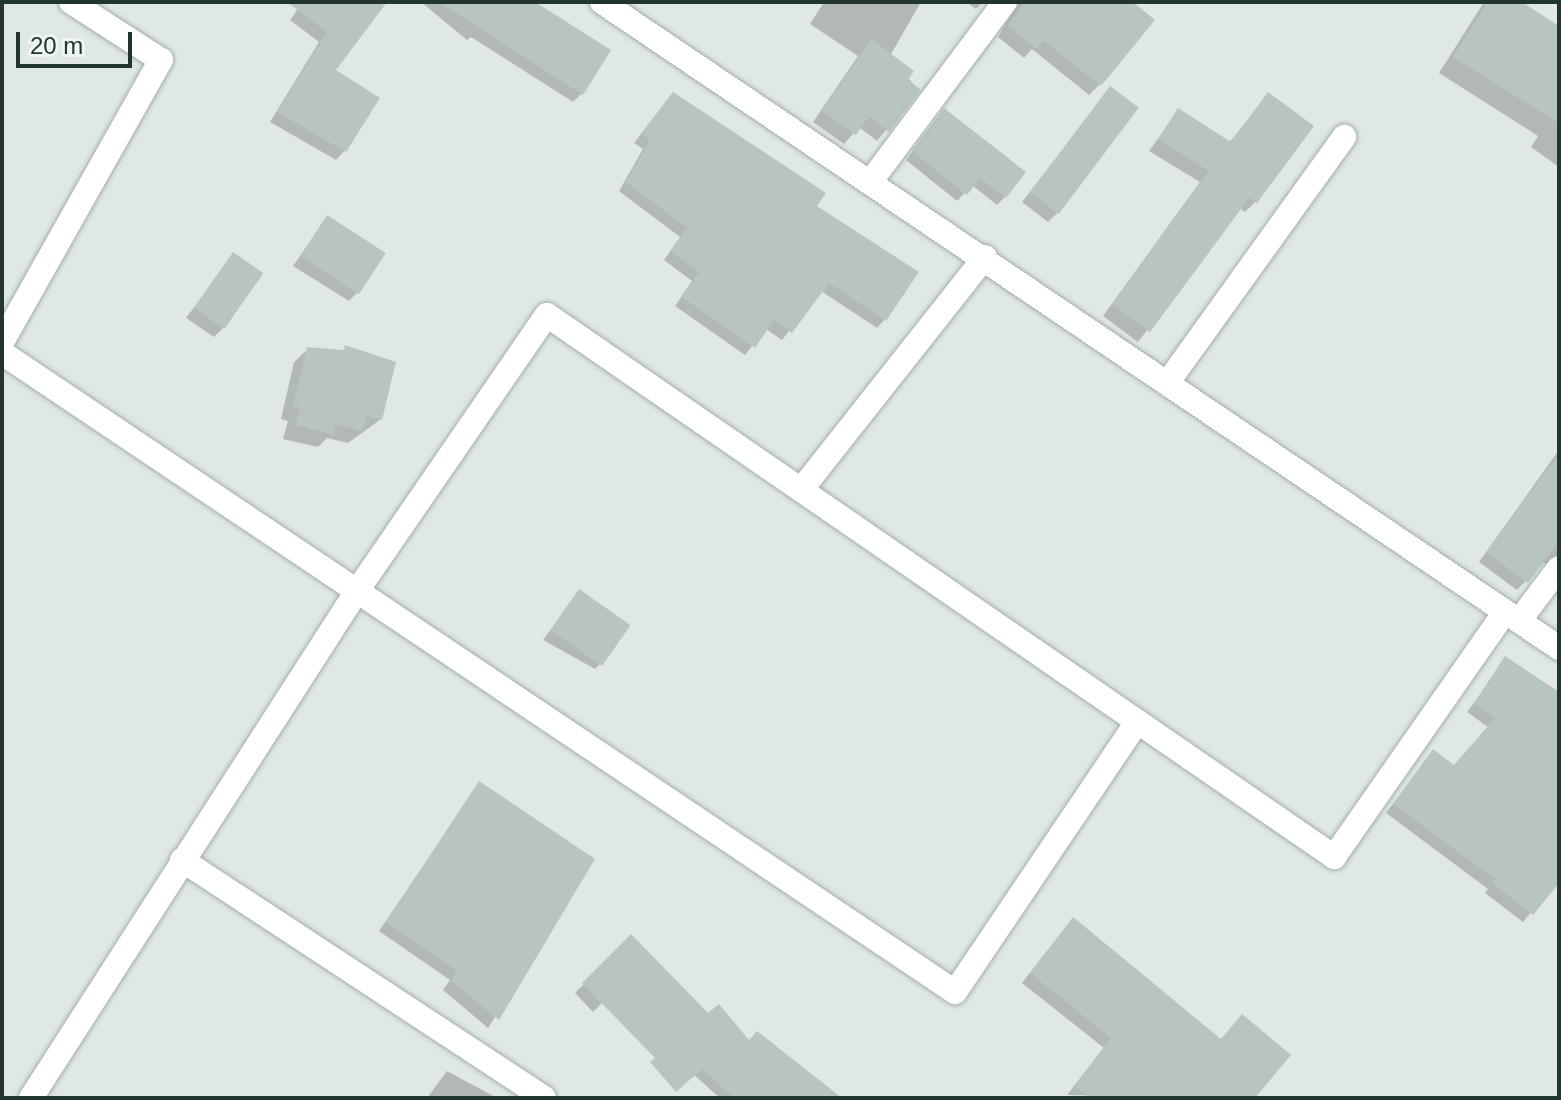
<!DOCTYPE html>
<style>
body{margin:0}
#map{position:relative;width:1561px;height:1100px;overflow:hidden;background:#dfe8e3;font-family:Helvetica,sans-serif}
div>[style]{position:absolute}
.shadow>*{inset:0;background:#0003}
.building>*{inset:0;background:#b8c5bf;transform-origin:0 0}
.roads{filter:drop-shadow(0 0 2px #a3afa9) drop-shadow(0 0 2px #a3afa9)}
.minor>*{height:24px;margin:-12px;padding:0 12px;transform-origin:12px;border-radius:12px;background:#fff}
.tertiary>*{height:24px;margin:-12px;padding:0 12px;transform-origin:12px;border-radius:12px;background:#fff}
span{translate:-50% -50%;white-space:nowrap;text-align:center;line-height:1.15;-webkit-text-stroke:6px #eff5f1;paint-order:stroke}
.frame{position:absolute;inset:0;border:4px solid #22362f;pointer-events:none}
.scale{position:absolute;left:16px;top:32px;width:116px;height:36px;box-sizing:border-box;border:4px solid #22362f;border-top:0;padding-left:10px;font-size:24px;line-height:28px;white-space:nowrap;color:#22362f;-webkit-text-stroke:6px #eff5f1;paint-order:stroke}
</style>
<div id="map">
<div class="shadow">
<i style="clip-path:polygon(303px 2px,384px 2px,333px 70px,345px 150px,336px 160px,270px 122px,319px 42px,290px 20px)"></i>
<i style="clip-path:polygon(421px 2px,514px 2px,582px 93px,573px 102px,471px 37px,467px 40px)"></i>
<i style="clip-path:polygon(824px 2px,921px 2px,890px 56px,918px 90px,877px 141px,859px 127px,844px 144px,813px 122px,858px 56px,810px 24px)"></i>
<i style="clip-path:polygon(966px 2px,983px 2px,976px 9px)"></i>
<i style="clip-path:polygon(1004px 2px,1130px 2px,1100px 84px,1089px 95px,1032px 49px,1024px 58px,998px 37px,1010px 16px)"></i>
<i style="clip-path:polygon(1484px 2px,1518px 2px,1559px 28px,1559px 167px,1531px 147px,1538px 136px,1439px 73px)"></i>
<i style="clip-path:polygon(1110px 89px,1057px 213px,1048px 222px,1022px 202px)"></i>
<i style="clip-path:polygon(1268px 95px,1256px 201px,1245px 212px,1240px 208px,1138px 342px,1103px 316px,1200px 182px,1149px 151px,1178px 111px,1229px 143px)"></i>
<i style="clip-path:polygon(665px 103px,815px 206px,885px 319px,877px 328px,821px 291px,782px 340px,766px 329px,745px 355px,675px 306px,692px 281px,664px 260px,680px 237px,619px 191px,643px 149px,634px 143px)"></i>
<i style="clip-path:polygon(937px 119px,1005px 197px,997px 205px,972px 185px,957px 201px,906px 160px)"></i>
<i style="clip-path:polygon(327px 217px,358px 292px,349px 301px,293px 266px)"></i>
<i style="clip-path:polygon(233px 255px,223px 328px,214px 337px,186px 318px)"></i>
<i style="clip-path:polygon(346px 348px,381px 419px,348px 443px,327px 438px,318px 447px,283px 439px,288px 421px,281px 419px,294px 362px,308px 349px,341px 352px)"></i>
<i style="clip-path:polygon(1559px 450px,1559px 565px,1543px 563px,1517px 590px,1479px 562px)"></i>
<i style="clip-path:polygon(579px 592px,604px 660px,595px 669px,543px 640px)"></i>
<i style="clip-path:polygon(1506px 659px,1559px 693px,1559px 880px,1523px 922px,1485px 893px,1488px 889px,1386px 813px,1433px 752px,1454px 767px,1488px 727px,1467px 712px)"></i>
<i style="clip-path:polygon(479px 784px,593px 860px,488px 1028px,443px 990px,450px 980px,379px 931px)"></i>
<i style="clip-path:polygon(1065px 928px,1252px 1098px,1067px 1095px,1104px 1048px,1022px 983px)"></i>
<i style="clip-path:polygon(631px 937px,708px 1016px,837px 1098px,720px 1098px,607px 998px,593px 1012px,575px 993px)"></i>
<i style="clip-path:polygon(447px 1071px,497px 1098px,427px 1098px)"></i>
</div>
<div class="building">
<i style="clip-path:polygon(287px 2px,387px 2px,336px 70px,380px 98px,346px 152px,277px 112px,327px 32px)"></i>
<i style="clip-path:polygon(439px 2px,535px 2px,611px 50px,583px 95px)"></i>
<i style="clip-path:polygon(1025px 2px,1133px 2px,1155px 20px,1101px 86px,1043px 40px,1036px 49px,1007px 25px)"></i>
<i style="clip-path:polygon(1488px 2px,1522px 2px,1559px 26px,1559px 123px,1453px 57px)"></i>
<i style="clip-path:polygon(871px 39px,914px 71px,908px 80px,921px 90px,889px 132px,869px 116px,856px 135px,822px 111px)"></i>
<i style="left:1110px;top:86px;width:36px;height:133px;rotate:37deg"></i>
<i style="clip-path:polygon(673px 92px,826px 193px,817px 206px,919px 272px,886px 321px,829px 283px,792px 333px,774px 320px,755px 348px,682px 297px,699px 272px,670px 251px,687px 228px,626px 182px,650px 140px,641px 134px)"></i>
<i style="clip-path:polygon(1268px 92px,1314px 126px,1257px 203px,1250px 197px,1150px 332px,1112px 304px,1209px 171px,1158px 139px,1178px 108px,1231px 142px)"></i>
<i style="clip-path:polygon(944px 108px,1026px 172px,1006px 198px,980px 178px,967px 195px,912px 151px)"></i>
<i style="left:327px;top:215px;width:70px;height:49px;rotate:33deg"></i>
<i style="left:233px;top:252px;width:37px;height:68px;rotate:35deg"></i>
<i style="clip-path:polygon(345px 345px,396px 362px,382px 420px,366px 416px,363px 431px,335px 424px,334px 435px,296px 425px,300px 408px,293px 406px,307px 347px,344px 350px)"></i>
<i style="clip-path:polygon(1559px 454px,1559px 541px,1528px 583px,1486px 552px)"></i>
<i style="left:579px;top:589px;width:63px;height:50px;rotate:35deg"></i>
<i style="clip-path:polygon(1505px 656px,1559px 692px,1559px 883px,1533px 915px,1492px 883px,1495px 879px,1393px 804px,1433px 749px,1454px 765px,1495px 718px,1474px 703px)"></i>
<i style="clip-path:polygon(479px 781px,595px 859px,499px 1020px,451px 981px,457px 971px,386px 922px)"></i>
<i style="clip-path:polygon(1073px 917px,1221px 1039px,1242px 1014px,1291px 1055px,1255px 1098px,1090px 1098px,1074px 1086px,1111px 1038px,1030px 973px)"></i>
<i style="clip-path:polygon(631px 934px,708px 1013px,719px 1004px,749px 1040px,757px 1031px,842px 1098px,734px 1098px,702px 1069px,676px 1092px,650px 1062px,655px 1058px,582px 983px)"></i>
</div>
<div class="roads">
<div class="minor">
<i style="left:871px;top:181px;width:224px;rotate:-53.2deg"></i>
<i style="left:2px;top:342px;width:324px;rotate:-60.6deg"></i>
<i style="left:161px;top:60px;width:107px;rotate:-147.2deg"></i>
<i style="left:2px;top:353px;width:1147px;rotate:33.84deg"></i>
<i style="left:955px;top:992px;width:326px;rotate:-56deg"></i>
<i style="left:1168px;top:382px;width:302px;rotate:-54.3deg"></i>
<i style="left:801px;top:490px;width:297px;rotate:-51.7deg"></i>
<i style="left:1519px;top:621px;width:66px;rotate:-53deg"></i>
<i style="left:182px;top:860px;width:433px;rotate:33.3deg"></i>
<i style="left:31px;top:1098px;width:603px;rotate:-57.26deg"></i>
<i style="left:357px;top:591px;width:335px;rotate:-55.5deg"></i>
<i style="left:547px;top:315px;width:956px;rotate:34.55deg"></i>
<i style="left:1334px;top:857px;width:299px;rotate:-55.1deg"></i>
</div>
<div class="tertiary">
<i style="left:602px;top:2px;width:1155px;rotate:34.02deg"></i>
</div>
</div>
<div class="frame"></div>
<div class="scale">20 m</div>
</div>
